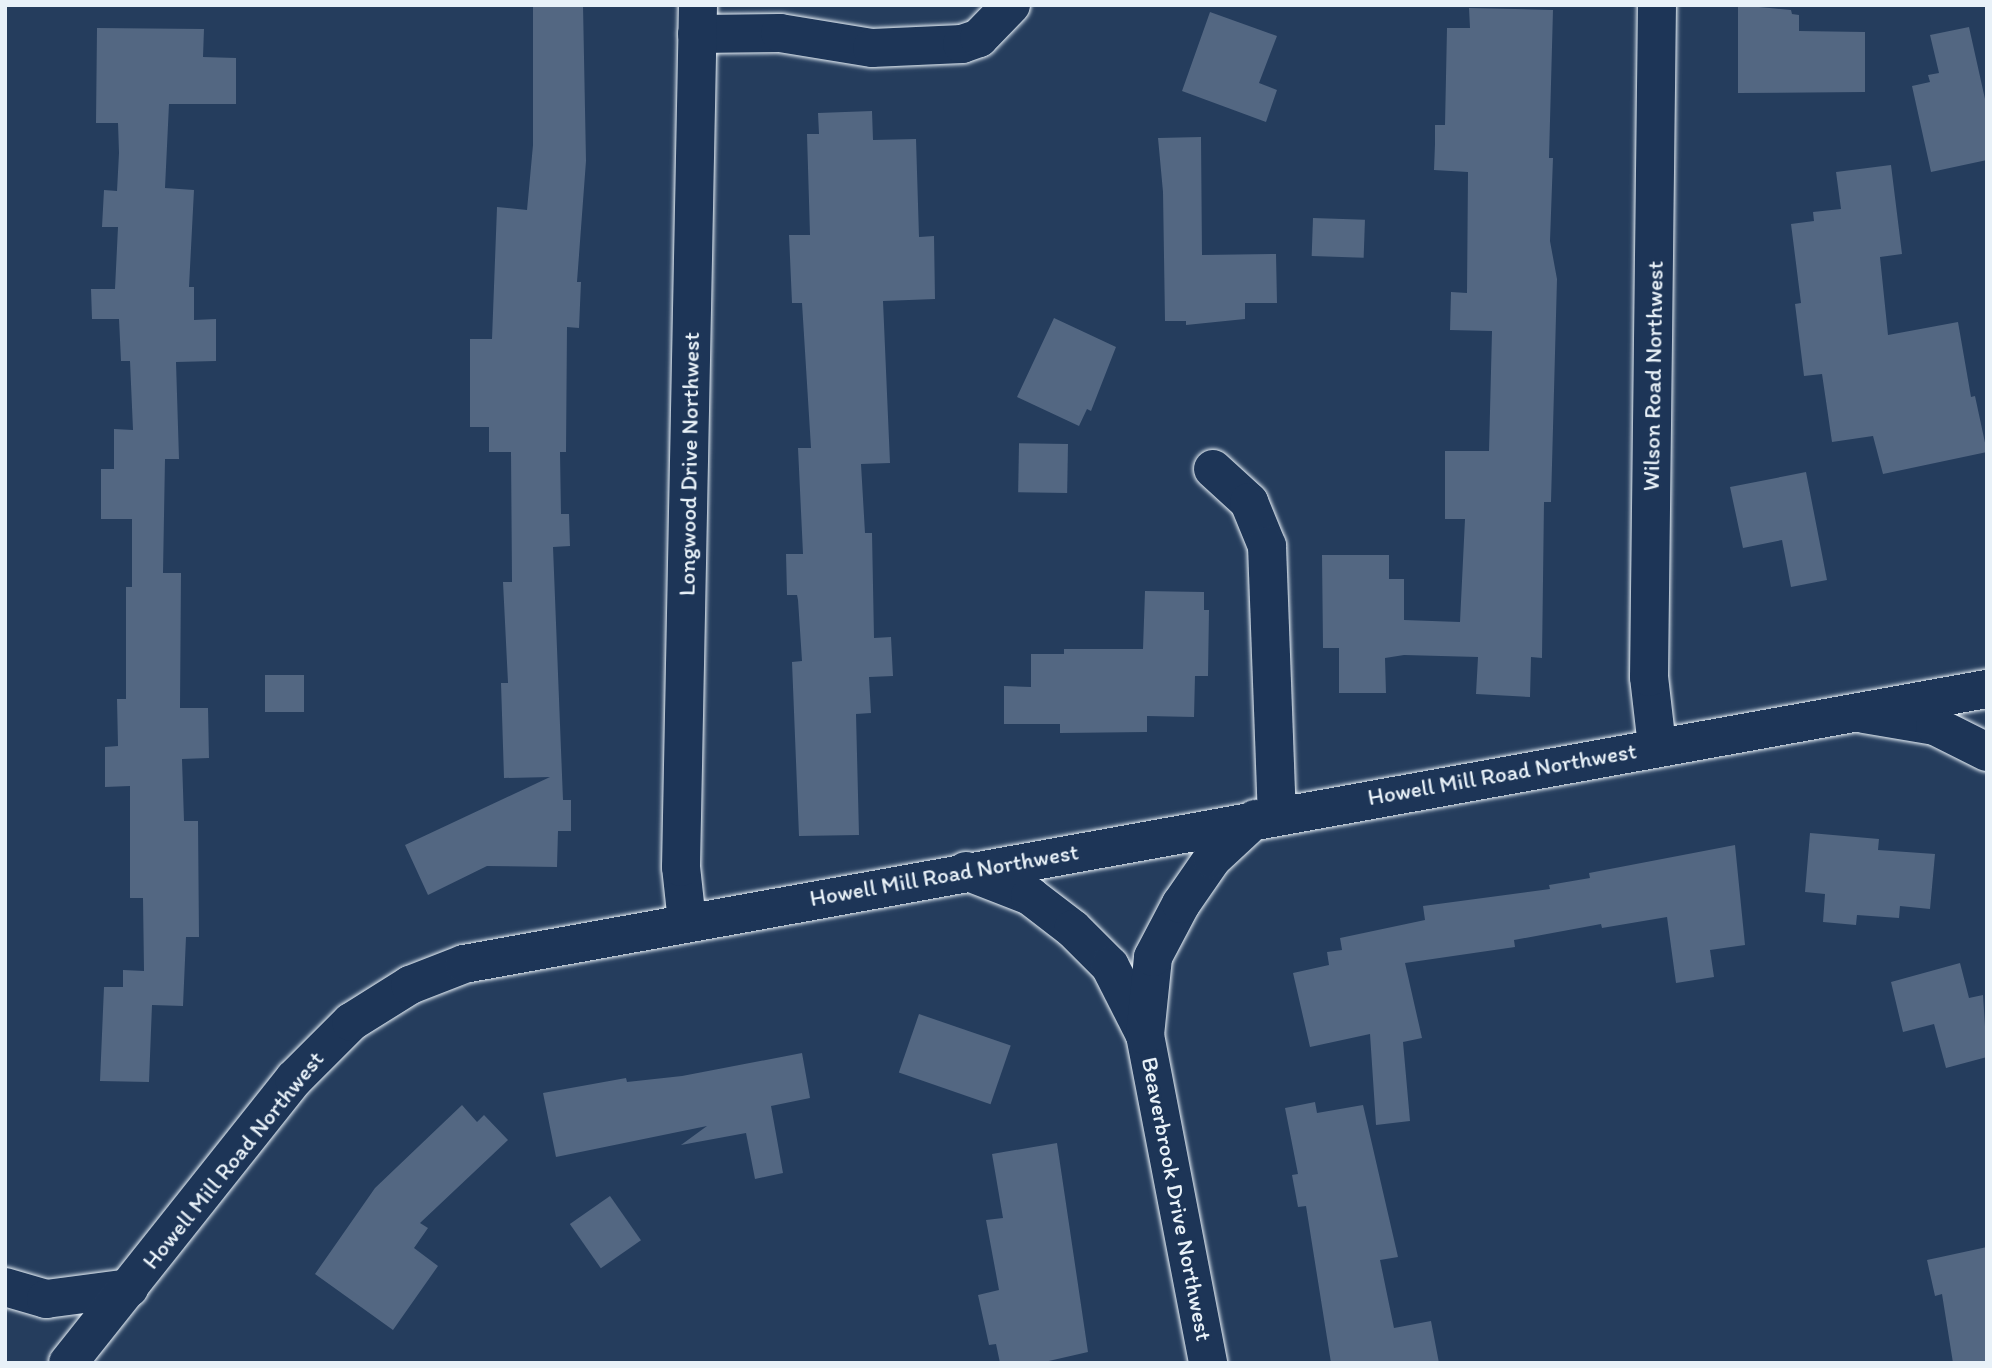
<!DOCTYPE html>
<style>
body{margin:0}
#map{position:relative;width:1992px;height:1368px;overflow:hidden;background:#253d5d;font-family:Itim,sans-serif}
div>[style]{position:absolute}
.building>*{inset:0;background:#536782;transform-origin:0 0}
.roads{filter:drop-shadow(0 0 2px #e8f1f8) drop-shadow(0 0 2px #e8f1f8)}
.minor>*{height:38px;margin:-19px;padding:0 19px;transform-origin:19px;border-radius:19px;background:#1d3557}
.major>*{height:38px;margin:-19px;padding:0 19px;transform-origin:19px;border-radius:19px;background:#1d3557}
span{translate:-50% -50%;white-space:nowrap;text-align:center;line-height:1.15;-webkit-text-stroke:5px #1d3557;paint-order:stroke}
.street-label{font-size:23px;color:#e8f1f8}
.frame{position:absolute;inset:0;border:7px solid #e8f1f8;pointer-events:none}
</style>
<div id="map">
<div class="building">
<i style="clip-path:polygon(533px 5px,583px 5px,586px 161px,577px 282px,581px 282px,579px 328px,567px 327px,566px 452px,560px 452px,561px 514px,569px 514px,570px 546px,553px 547px,563px 800px,571px 800px,571px 831px,558px 831px,557px 867px,487px 866px,428px 895px,405px 845px,550px 777px,504px 778px,501px 683px,508px 683px,503px 582px,512px 582px,511px 452px,489px 452px,489px 427px,470px 427px,470px 339px,492px 339px,497px 207px,527px 210px,533px 145px)"></i>
<i style="clip-path:polygon(1738px 5px,1791px 10px,1792px 14px,1799px 15px,1799px 31px,1865px 32px,1865px 92px,1738px 93px)"></i>
<i style="clip-path:polygon(1469px 8px,1553px 10px,1549px 158px,1553px 158px,1550px 241px,1557px 279px,1551px 502px,1544px 502px,1542px 658px,1531px 657px,1530px 697px,1476px 694px,1478px 657px,1404px 655px,1385px 658px,1386px 693px,1339px 693px,1339px 648px,1323px 648px,1322px 555px,1389px 555px,1389px 579px,1404px 579px,1404px 620px,1460px 622px,1465px 519px,1445px 519px,1445px 451px,1489px 451px,1492px 331px,1450px 330px,1451px 292px,1467px 293px,1468px 172px,1434px 170px,1435px 144px,1435px 125px,1445px 125px,1447px 28px,1470px 28px)"></i>
<i style="clip-path:polygon(1210px 12px,1277px 36px,1259px 83px,1277px 90px,1266px 122px,1182px 91px)"></i>
<i style="clip-path:polygon(1969px 27px,1987px 108px,1987px 160px,1931px 172px,1912px 86px,1930px 82px,1928px 75px,1939px 73px,1930px 35px)"></i>
<i style="clip-path:polygon(97px 28px,204px 29px,203px 57px,236px 58px,236px 104px,169px 104px,165px 188px,194px 190px,189px 287px,194px 287px,194px 320px,216px 319px,216px 361px,176px 362px,179px 459px,165px 459px,163px 573px,181px 573px,180px 708px,208px 708px,209px 758px,182px 759px,184px 821px,198px 821px,199px 937px,186px 937px,183px 1006px,152px 1005px,149px 1082px,100px 1081px,104px 987px,123px 987px,123px 970px,144px 971px,143px 898px,130px 898px,130px 786px,105px 787px,105px 747px,118px 746px,117px 699px,126px 699px,126px 587px,132px 587px,132px 519px,101px 519px,101px 469px,114px 469px,114px 429px,133px 430px,130px 361px,121px 361px,119px 319px,92px 319px,91px 289px,115px 289px,118px 227px,102px 227px,104px 190px,117px 191px,119px 153px,118px 123px,96px 123px)"></i>
<i style="clip-path:polygon(872px 111px,873px 140px,916px 139px,919px 237px,934px 236px,935px 299px,883px 301px,890px 463px,861px 464px,865px 533px,872px 533px,874px 638px,891px 637px,893px 676px,869px 677px,871px 713px,856px 714px,859px 835px,799px 836px,792px 662px,802px 661px,798px 600px,797px 595px,787px 595px,786px 554px,803px 554px,798px 448px,811px 448px,802px 303px,792px 303px,789px 235px,810px 235px,807px 134px,819px 134px,818px 113px)"></i>
<i style="clip-path:polygon(1201px 137px,1202px 255px,1276px 254px,1277px 303px,1245px 303px,1245px 319px,1186px 325px,1186px 321px,1165px 321px,1163px 192px,1158px 138px)"></i>
<i style="clip-path:polygon(1891px 165px,1902px 254px,1880px 257px,1888px 335px,1958px 322px,1971px 397px,1975px 396px,1987px 452px,1883px 474px,1873px 436px,1832px 442px,1822px 374px,1804px 376px,1795px 304px,1801px 303px,1791px 224px,1814px 221px,1813px 212px,1841px 209px,1836px 172px)"></i>
<i style="left:1313px;top:218px;width:52px;height:38px;rotate:2deg"></i>
<i style="clip-path:polygon(1054px 318px,1116px 347px,1091px 411px,1087px 409px,1079px 426px,1017px 397px)"></i>
<i style="left:1068px;top:444px;width:49px;height:49px;rotate:91deg"></i>
<i style="clip-path:polygon(1806px 472px,1827px 580px,1791px 587px,1782px 540px,1743px 548px,1730px 487px)"></i>
<i style="clip-path:polygon(1145px 591px,1204px 592px,1204px 610px,1209px 610px,1208px 676px,1195px 676px,1194px 717px,1147px 716px,1147px 732px,1060px 733px,1060px 724px,1004px 724px,1004px 686px,1031px 687px,1031px 654px,1064px 654px,1064px 649px,1143px 649px)"></i>
<i style="left:265px;top:675px;width:39px;height:37px"></i>
<i style="clip-path:polygon(1810px 833px,1879px 839px,1878px 850px,1935px 854px,1930px 909px,1900px 906px,1899px 918px,1857px 915px,1856px 925px,1823px 922px,1825px 894px,1805px 892px)"></i>
<i style="clip-path:polygon(1735px 845px,1745px 945px,1710px 950px,1714px 977px,1676px 983px,1667px 917px,1602px 928px,1601px 924px,1514px 940px,1515px 947px,1405px 963px,1422px 1038px,1403px 1042px,1410px 1121px,1376px 1125px,1370px 1034px,1310px 1047px,1293px 973px,1329px 965px,1327px 952px,1342px 950px,1340px 938px,1425px 920px,1423px 906px,1550px 889px,1549px 885px,1590px 878px,1589px 873px)"></i>
<i style="clip-path:polygon(1960px 963px,1969px 998px,1983px 995px,1987px 1057px,1946px 1068px,1934px 1024px,1903px 1032px,1891px 982px)"></i>
<i style="left:919px;top:1014px;width:97px;height:62px;rotate:19deg"></i>
<i style="clip-path:polygon(802px 1053px,810px 1098px,771px 1106px,783px 1173px,755px 1179px,746px 1133px,681px 1145px,707px 1126px,556px 1157px,543px 1093px,626px 1078px,627px 1082px,682px 1076px)"></i>
<i style="clip-path:polygon(1315px 1102px,1317px 1113px,1363px 1105px,1398px 1257px,1380px 1260px,1394px 1328px,1431px 1321px,1439px 1363px,1331px 1363px,1306px 1206px,1298px 1207px,1292px 1175px,1298px 1174px,1285px 1108px)"></i>
<i style="clip-path:polygon(462px 1105px,477px 1122px,484px 1115px,508px 1140px,420px 1223px,428px 1228px,414px 1248px,438px 1266px,393px 1330px,315px 1274px,375px 1188px)"></i>
<i style="clip-path:polygon(1057px 1143px,1088px 1352px,1040px 1363px,1000px 1363px,996px 1344px,989px 1345px,978px 1295px,999px 1290px,986px 1220px,1003px 1218px,992px 1154px)"></i>
<i style="left:610px;top:1196px;width:54px;height:49px;rotate:55deg"></i>
<i style="clip-path:polygon(1987px 1247px,1987px 1363px,1953px 1363px,1942px 1294px,1935px 1296px,1927px 1260px)"></i>
</div>
<div class="roads">
<div class="minor">
<i style="left:697px;top:34px;width:83px;rotate:-0.7deg"></i>
<i style="left:780px;top:33px;width:93px;rotate:9.3deg"></i>
<i style="left:872px;top:48px;width:90px;rotate:-2.5deg"></i>
<i style="left:962px;top:44px;width:18px;rotate:-19deg"></i>
<i style="left:979px;top:38px;width:46px;rotate:-45.9deg"></i>
<i style="left:1213px;top:469px;width:49px;rotate:42.5deg"></i>
<i style="left:1249px;top:502px;width:48px;rotate:67.8deg"></i>
<i style="left:1267px;top:546px;width:269px;rotate:87.9deg"></i>
<i style="left:1864px;top:714px;width:72px;rotate:9.6deg"></i>
<i style="left:1935px;top:726px;width:58px;rotate:26.6deg"></i>
<i style="left:1657px;top:746px;width:69px;rotate:-96.6deg"></i>
<i style="left:1649px;top:677px;width:672px;rotate:-89.32deg"></i>
<i style="left:966px;top:871px;width:69px;rotate:21.3deg"></i>
<i style="left:1030px;top:896px;width:54px;rotate:37.5deg"></i>
<i style="left:1073px;top:929px;width:52px;rotate:45deg"></i>
<i style="left:1110px;top:966px;width:77px;rotate:63.1deg"></i>
<i style="left:1145px;top:1035px;width:334px;rotate:79.1deg"></i>
<i style="left:687px;top:922px;width:55px;rotate:-96.2deg"></i>
<i style="left:681px;top:867px;width:862px;rotate:-88.87deg"></i>
<i style="left:1145px;top:1035px;width:78px;rotate:-84.1deg"></i>
<i style="left:1153px;top:957px;width:60px;rotate:-62.2deg"></i>
<i style="left:1181px;top:904px;width:55px;rotate:-55.4deg"></i>
<i style="left:1212px;top:859px;width:59px;rotate:-42.9deg"></i>
</div>
<div class="major">
<i style="left:5px;top:1287px;width:43px;rotate:16.3deg"></i>
<i style="left:46px;top:1299px;width:84px;rotate:-7.5deg"></i>
<i style="left:68px;top:1363px;width:363px;rotate:-51.5deg"></i>
<i style="left:294px;top:1079px;width:81px;rotate:-45deg"></i>
<i style="left:351px;top:1022px;width:70px;rotate:-32.1deg"></i>
<i style="left:410px;top:985px;width:58px;rotate:-21.3deg"></i>
<i style="left:464px;top:964px;width:1548px;rotate:-10.24deg"></i>
</div>
</div>
<div class="street-label">
<span style="left:1653px;top:376px;rotate:-89deg">Wilson Road Northwest</span>
<span style="left:689px;top:464px;rotate:-89deg">Longwood Drive Northwest</span>
<span style="left:1502px;top:774px;rotate:-10deg">Howell Mill Road Northwest</span>
<span style="left:944px;top:875px;rotate:-10deg">Howell Mill Road Northwest</span>
<span style="left:233px;top:1160px;rotate:-51deg">Howell Mill Road Northwest</span>
<span style="left:1177px;top:1199px;rotate:79deg">Beaverbrook Drive Northwest</span>
</div>
<div class="frame"></div>
</div>
